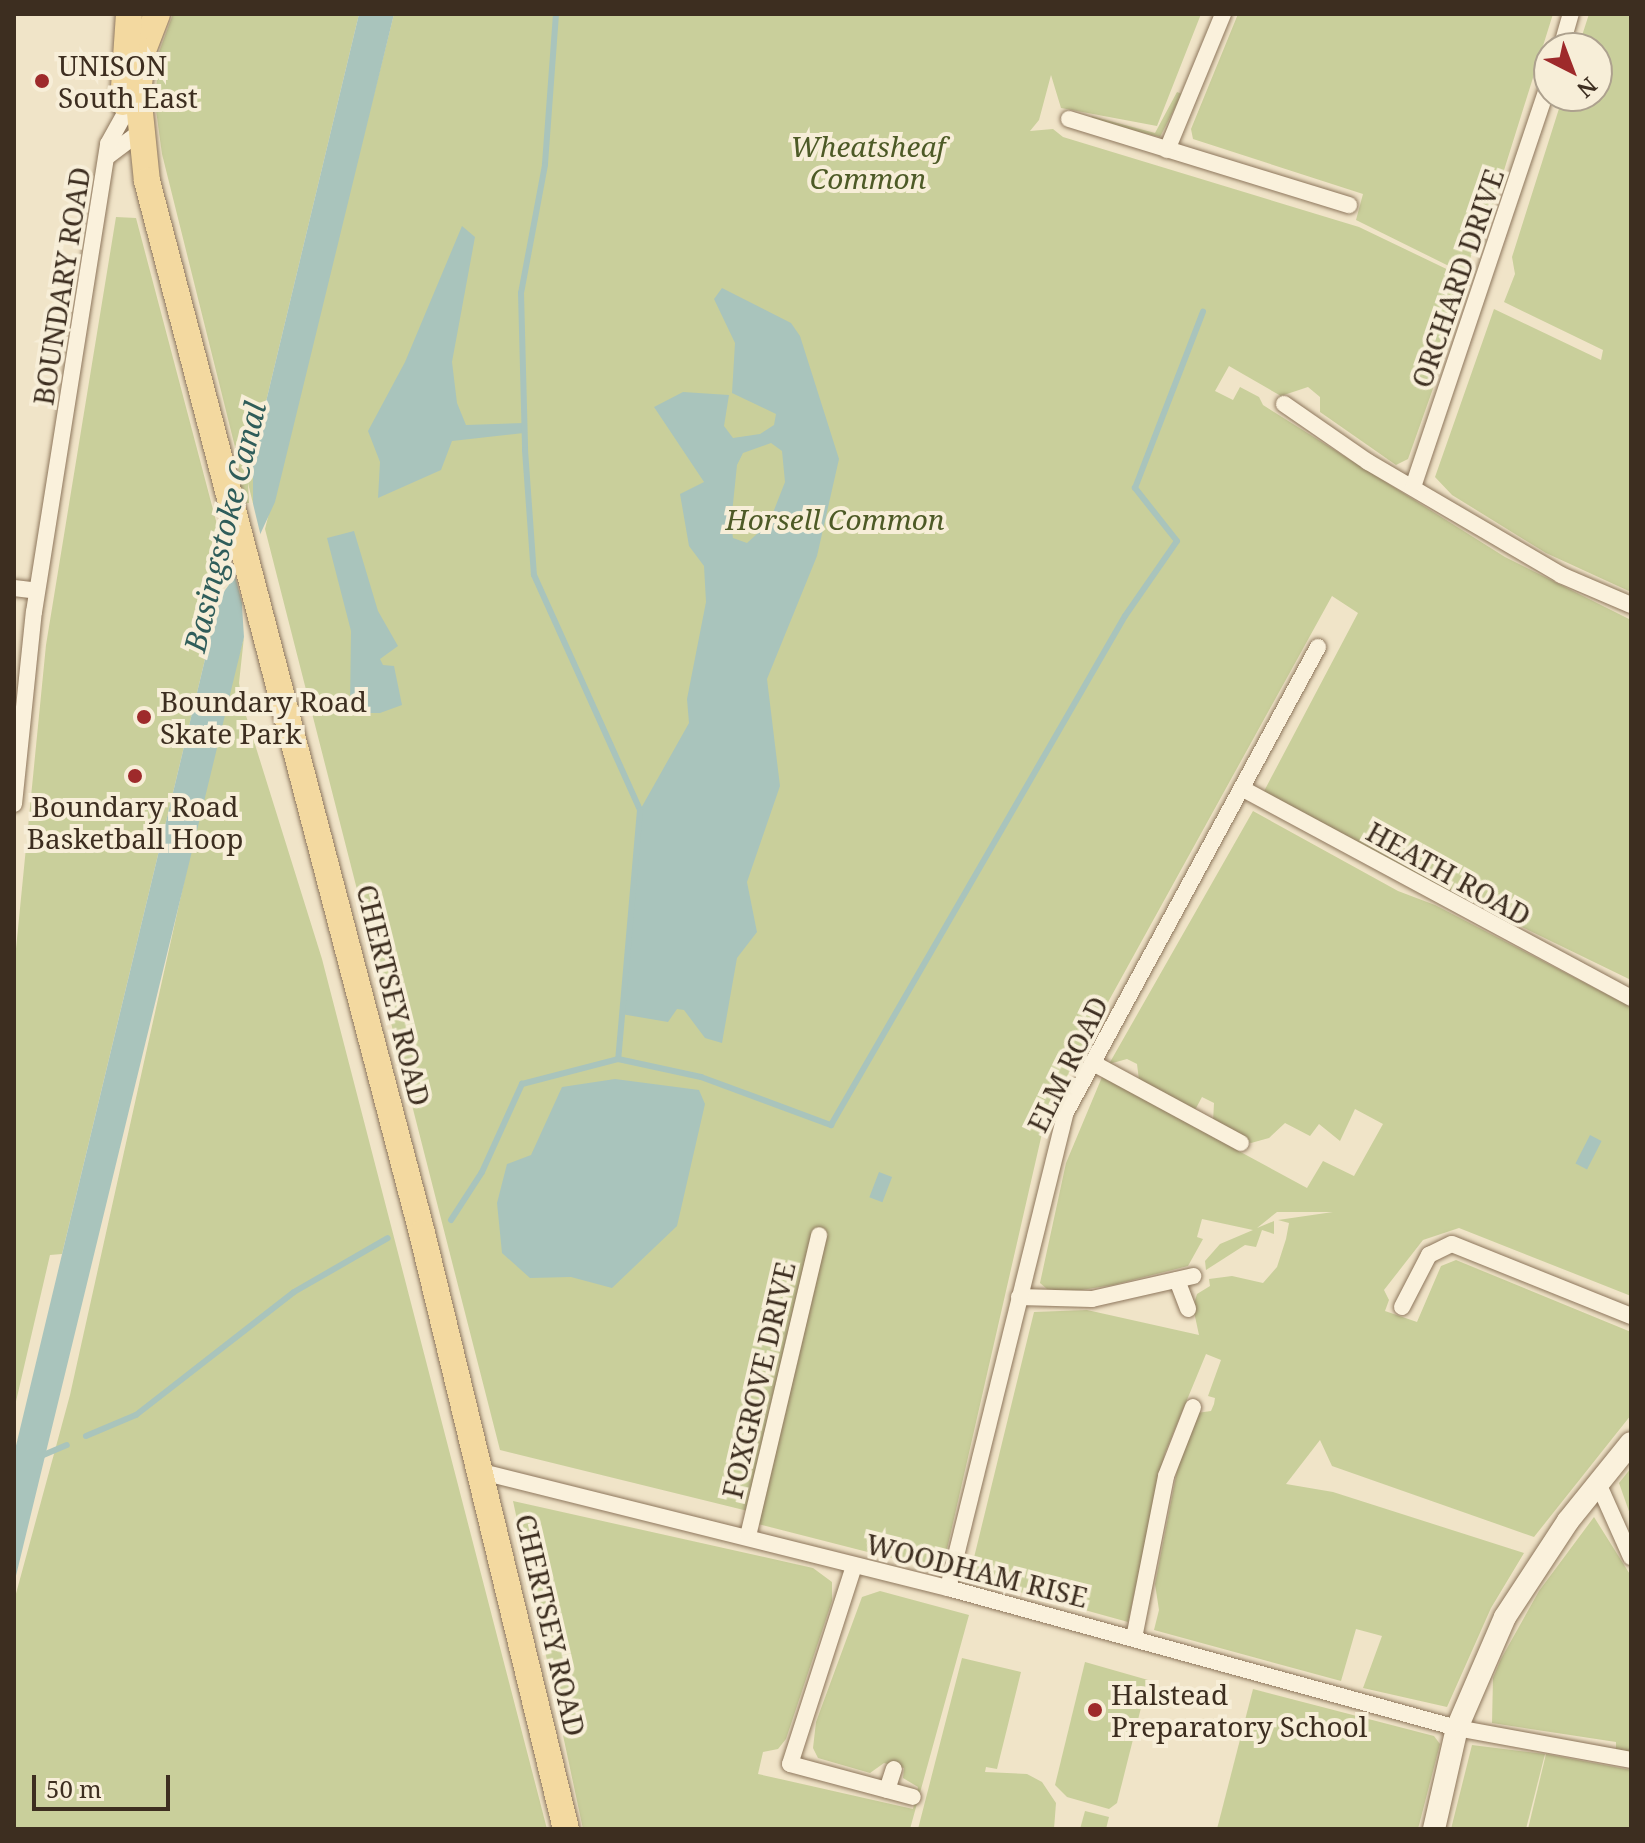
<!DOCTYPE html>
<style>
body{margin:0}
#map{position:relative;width:1645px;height:1843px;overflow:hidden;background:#f0e4c8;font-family:"Noto Serif",serif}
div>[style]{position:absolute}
.green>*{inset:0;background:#c9cf9b}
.water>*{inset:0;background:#a9c4bc;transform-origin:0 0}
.pier>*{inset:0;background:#f0e4c8}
.stream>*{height:6px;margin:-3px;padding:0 3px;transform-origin:3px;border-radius:3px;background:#a9c4bc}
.roads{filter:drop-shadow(0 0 2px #8d765c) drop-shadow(0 0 2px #8d765c)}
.street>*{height:16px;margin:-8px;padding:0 8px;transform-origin:8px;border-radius:8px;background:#faf1dc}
.secondary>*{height:22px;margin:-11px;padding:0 11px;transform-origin:11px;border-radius:11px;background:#faf1dc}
.primary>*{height:26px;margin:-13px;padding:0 13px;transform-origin:13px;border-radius:13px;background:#f3d9a0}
.dots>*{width:22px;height:22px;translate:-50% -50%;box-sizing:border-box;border:4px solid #f7eed8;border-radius:50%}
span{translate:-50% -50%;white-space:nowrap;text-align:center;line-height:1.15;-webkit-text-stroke:8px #f7eed8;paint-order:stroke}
.poi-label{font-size:28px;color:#3d2e20}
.left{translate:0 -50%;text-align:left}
.park-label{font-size:28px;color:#4d5a26;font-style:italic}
.street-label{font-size:28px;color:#3d2e20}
.water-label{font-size:30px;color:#2f5d5a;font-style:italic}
.frame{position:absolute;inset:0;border:16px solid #3d2e20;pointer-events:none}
.north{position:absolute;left:1533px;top:32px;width:80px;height:80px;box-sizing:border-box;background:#f7eed8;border:2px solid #ada18e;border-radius:50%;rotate:138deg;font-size:22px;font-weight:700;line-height:32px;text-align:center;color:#3d2e20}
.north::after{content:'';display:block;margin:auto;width:28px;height:36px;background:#9e2a2b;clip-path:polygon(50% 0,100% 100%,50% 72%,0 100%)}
.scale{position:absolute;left:32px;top:1775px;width:138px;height:36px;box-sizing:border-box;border:4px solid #3d2e20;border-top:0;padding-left:10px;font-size:24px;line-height:28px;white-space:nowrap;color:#3d2e20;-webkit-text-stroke:6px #f7eed8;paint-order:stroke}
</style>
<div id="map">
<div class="green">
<i style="clip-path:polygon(173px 14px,359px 14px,253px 456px,254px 503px,242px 503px,237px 455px,162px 154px,155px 103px,159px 52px)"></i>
<i style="clip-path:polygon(394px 14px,1201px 14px,1157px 126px,1061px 108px,1051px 75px,1039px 120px,1030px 131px,1053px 129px,1063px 137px,1359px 227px,1459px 275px,1468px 290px,1408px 459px,1396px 465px,1320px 412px,1320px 397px,1308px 387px,1281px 396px,1229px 366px,1215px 391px,1233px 400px,1240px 387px,1259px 397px,1263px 405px,1505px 557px,1631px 620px,1631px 980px,1343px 840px,1262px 795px,1358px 613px,1332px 596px,1059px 1091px,1043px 1129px,942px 1571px,758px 1524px,756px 1513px,500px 1450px,265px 529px)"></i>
<i style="clip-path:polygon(1238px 14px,1553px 14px,1479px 250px,1472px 253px,1465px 274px,1356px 220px,1363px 194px,1193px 139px,1191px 129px)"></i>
<i style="clip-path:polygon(1589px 14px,1631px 14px,1631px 592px,1546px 553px,1452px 495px,1435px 477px,1494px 309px,1601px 360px,1603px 350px,1504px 302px,1515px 274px,1512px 257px,1563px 96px,1597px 96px,1597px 48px,1578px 48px)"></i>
<i style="clip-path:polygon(1177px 92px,1182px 94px,1160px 137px,1096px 122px,1091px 116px,1155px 133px)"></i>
<i style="clip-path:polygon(116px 217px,136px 218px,229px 570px,214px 587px,220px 597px,62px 1254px,50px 1255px,14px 1410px,14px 969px,46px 645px)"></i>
<i style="clip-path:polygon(244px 637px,239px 683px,243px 706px,322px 959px,547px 1829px,14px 1829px,14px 1601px,70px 1395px,218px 729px)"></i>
<i style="clip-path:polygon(1253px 811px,1398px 891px,1435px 905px,1631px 1007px,1631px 1296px,1459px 1228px,1423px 1240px,1384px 1290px,1389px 1300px,1385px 1311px,1417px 1322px,1441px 1266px,1456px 1260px,1631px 1332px,1631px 1415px,1534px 1537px,1332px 1466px,1320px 1440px,1286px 1484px,1333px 1492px,1524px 1553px,1491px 1608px,1447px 1707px,1363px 1688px,1382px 1636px,1356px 1629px,1341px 1681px,1154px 1630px,1159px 1610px,1155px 1584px,1178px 1466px,1197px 1413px,1211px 1411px,1214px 1404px,1215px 1398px,1208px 1396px,1221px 1360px,1206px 1354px,1165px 1453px,1128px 1622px,969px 1578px,1034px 1312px,1087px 1310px,1199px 1335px,1193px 1307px,1197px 1294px,1210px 1286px,1209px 1279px,1232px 1276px,1263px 1283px,1277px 1267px,1286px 1239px,1289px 1223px,1278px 1220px,1333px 1212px,1277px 1212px,1257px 1228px,1274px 1221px,1274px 1234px,1262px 1230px,1256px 1247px,1245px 1245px,1206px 1270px,1205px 1261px,1220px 1244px,1253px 1230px,1202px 1219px,1197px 1237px,1203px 1239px,1188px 1266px,1113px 1285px,1069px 1292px,1047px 1289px,1040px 1283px,1066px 1163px,1102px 1077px,1307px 1188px,1323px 1161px,1354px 1176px,1383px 1124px,1355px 1109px,1340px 1141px,1319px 1124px,1310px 1136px,1285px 1123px,1269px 1138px,1251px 1143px,1213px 1122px,1214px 1103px,1202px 1097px,1195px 1110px,1139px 1080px,1137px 1064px,1127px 1059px,1109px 1064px)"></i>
<i style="clip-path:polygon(1631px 1468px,1631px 1517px,1619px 1483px)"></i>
<i style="clip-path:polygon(513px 1501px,813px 1568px,832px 1582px,832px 1601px,786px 1739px,778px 1749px,763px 1752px,758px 1774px,913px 1809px,918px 1787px,903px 1778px,904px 1768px,884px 1763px,870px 1773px,818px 1758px,813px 1748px,816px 1722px,862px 1597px,880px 1591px,969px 1615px,910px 1829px,583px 1829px)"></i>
<i style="clip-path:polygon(1594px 1517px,1631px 1576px,1631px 1752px,1616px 1749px,1616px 1742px,1492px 1723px,1493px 1678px,1501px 1659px,1539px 1591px)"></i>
<i style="clip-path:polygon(962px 1658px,1021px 1672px,997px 1769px,986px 1767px,985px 1772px,1027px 1774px,1042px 1782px,1056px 1803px,1054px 1829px,918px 1829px)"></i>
<i style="clip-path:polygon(1085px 1662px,1148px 1680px,1117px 1803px,1109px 1809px,1067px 1797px,1055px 1785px)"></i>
<i style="clip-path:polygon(1253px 1689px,1434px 1736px,1440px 1744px,1418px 1829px,1217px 1829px)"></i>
<i style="clip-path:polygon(1472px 1745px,1545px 1754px,1526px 1829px,1451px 1829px)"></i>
<i style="clip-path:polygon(1546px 1754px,1631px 1770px,1631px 1829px,1528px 1829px)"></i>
<i style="clip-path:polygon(1085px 1811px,1109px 1817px,1106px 1829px,1080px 1829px)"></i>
</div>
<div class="water">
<i style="clip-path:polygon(359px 14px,394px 14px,275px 502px,258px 539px,242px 606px,244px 637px,14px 1584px,14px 1454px,220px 597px,234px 578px,253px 503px,253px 456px)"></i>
<i style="clip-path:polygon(462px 226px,475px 237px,452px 362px,457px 403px,466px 425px,524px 423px,524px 433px,452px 441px,441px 470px,378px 498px,380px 462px,368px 431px,405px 362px)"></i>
<i style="clip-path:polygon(evenodd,722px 288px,791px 323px,800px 336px,839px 459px,817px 556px,767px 679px,780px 786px,747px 882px,757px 932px,737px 958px,722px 1043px,705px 1038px,684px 1010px,677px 1009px,668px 1022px,621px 1014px,640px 810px,689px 723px,687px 699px,706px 602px,704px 566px,689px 546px,680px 494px,704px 482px,654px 407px,683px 392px,729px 395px,724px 426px,733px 438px,760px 434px,774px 425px,776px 414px,732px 393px,735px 343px,714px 299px,722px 288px,771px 443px,782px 451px,785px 482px,769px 523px,747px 543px,733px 538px,731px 523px,737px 465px,743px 453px,771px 443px)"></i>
<i style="clip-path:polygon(354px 531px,378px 611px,398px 646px,380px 659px,383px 665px,394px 666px,402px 705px,380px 713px,354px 713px,350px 706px,351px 631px,327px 538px)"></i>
<i style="clip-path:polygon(615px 1079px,699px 1090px,705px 1104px,677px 1226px,612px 1288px,571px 1277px,530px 1278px,502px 1253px,497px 1203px,507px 1164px,531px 1155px,562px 1087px)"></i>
<i style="left:1590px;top:1135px;width:13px;height:32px;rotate:27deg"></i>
<i style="left:879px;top:1172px;width:14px;height:27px;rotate:21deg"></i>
</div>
<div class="pier">
<i style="clip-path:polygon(248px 483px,262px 541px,246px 606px,247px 622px,233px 568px,249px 503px)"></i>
</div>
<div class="stream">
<i style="left:556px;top:14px;width:151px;rotate:94.2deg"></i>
<i style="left:545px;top:165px;width:130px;rotate:100.6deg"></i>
<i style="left:521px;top:293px;width:157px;rotate:88.5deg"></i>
<i style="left:525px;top:450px;width:125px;rotate:85.9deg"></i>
<i style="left:534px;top:575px;width:258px;rotate:65.7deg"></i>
<i style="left:640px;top:810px;width:250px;rotate:95deg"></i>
<i style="left:451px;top:1220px;width:57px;rotate:-57.1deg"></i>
<i style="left:482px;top:1172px;width:97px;rotate:-65.6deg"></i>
<i style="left:522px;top:1084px;width:99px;rotate:-14.6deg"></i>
<i style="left:618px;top:1059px;width:85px;rotate:12.2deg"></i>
<i style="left:701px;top:1077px;width:139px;rotate:20.3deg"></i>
<i style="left:831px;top:1125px;width:588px;rotate:-59.99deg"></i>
<i style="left:1125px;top:616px;width:91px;rotate:-55.3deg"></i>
<i style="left:1177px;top:541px;width:68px;rotate:-128.4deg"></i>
<i style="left:1135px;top:488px;width:189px;rotate:-68.9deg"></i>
<i style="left:86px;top:1436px;width:54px;rotate:-22.8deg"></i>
<i style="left:136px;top:1415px;width:200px;rotate:-37.9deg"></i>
<i style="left:294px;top:1292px;width:108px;rotate:-29.9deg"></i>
<i style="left:41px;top:1456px;width:28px;rotate:-23deg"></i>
</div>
<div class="roads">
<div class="street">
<i style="left:1561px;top:48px;width:35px;rotate:-74deg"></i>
<i style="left:1069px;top:119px;width:293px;rotate:17.1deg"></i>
<i style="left:1167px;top:150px;width:147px;rotate:-67.6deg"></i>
<i style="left:108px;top:156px;width:39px;rotate:-37deg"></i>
<i style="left:1284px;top:404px;width:102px;rotate:34.6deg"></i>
<i style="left:1368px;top:462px;width:224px;rotate:30.3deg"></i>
<i style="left:1561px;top:575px;width:76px;rotate:23.2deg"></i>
<i style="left:1413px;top:487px;width:425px;rotate:-71.4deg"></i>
<i style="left:14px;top:588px;width:23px;rotate:7deg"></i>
<i style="left:1245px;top:790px;width:438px;rotate:28.3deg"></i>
<i style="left:14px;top:804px;width:193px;rotate:-84.1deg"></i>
<i style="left:34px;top:612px;width:474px;rotate:-81deg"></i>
<i style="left:108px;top:144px;width:33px;rotate:-61deg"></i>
<i style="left:1093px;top:1063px;width:168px;rotate:28.4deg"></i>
<i style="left:1177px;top:1280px;width:31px;rotate:69deg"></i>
<i style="left:1019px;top:1297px;width:73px;rotate:1.6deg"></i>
<i style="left:1092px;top:1299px;width:104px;rotate:-12.8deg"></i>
<i style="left:1402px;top:1307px;width:59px;rotate:-62.6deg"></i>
<i style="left:1429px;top:1255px;width:25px;rotate:-26deg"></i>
<i style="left:1452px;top:1244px;width:193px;rotate:21.9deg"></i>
<i style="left:482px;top:1472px;width:480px;rotate:14deg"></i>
<i style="left:948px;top:1588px;width:528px;rotate:15.38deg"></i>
<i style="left:1457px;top:1728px;width:177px;rotate:10.4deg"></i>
<i style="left:1598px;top:1483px;width:81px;rotate:66deg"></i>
<i style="left:748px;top:1536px;width:309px;rotate:-76.7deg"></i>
<i style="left:854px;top:1566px;width:208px;rotate:107.9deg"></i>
<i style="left:790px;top:1764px;width:127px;rotate:15deg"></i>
<i style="left:948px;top:1588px;width:488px;rotate:-76.1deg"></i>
<i style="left:1065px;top:1114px;width:531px;rotate:-61.55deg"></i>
<i style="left:1134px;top:1638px;width:165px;rotate:-78.8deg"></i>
<i style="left:1166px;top:1476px;width:74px;rotate:-68.6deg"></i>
<i style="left:887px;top:1790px;width:22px;rotate:-72deg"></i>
</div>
<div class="secondary">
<i style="left:1434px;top:1829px;width:104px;rotate:-77.2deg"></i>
<i style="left:1457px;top:1728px;width:121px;rotate:-66.6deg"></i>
<i style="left:1505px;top:1617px;width:115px;rotate:-56.7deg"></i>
<i style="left:1568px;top:1521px;width:100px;rotate:-51.1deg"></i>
</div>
<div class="primary">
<i style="left:157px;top:14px;width:40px;rotate:111deg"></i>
<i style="left:143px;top:51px;width:42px;rotate:96.8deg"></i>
<i style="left:138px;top:93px;width:88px;rotate:84.2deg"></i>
<i style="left:147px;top:181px;width:1087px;rotate:75.35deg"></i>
<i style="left:422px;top:1233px;width:613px;rotate:76.42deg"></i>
<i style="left:123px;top:102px;width:88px;rotate:-86.1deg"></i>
</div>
</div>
<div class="dots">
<i style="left:42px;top:81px;background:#9e2a2b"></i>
<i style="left:144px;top:717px;background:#9e2a2b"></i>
<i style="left:135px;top:776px;background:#9e2a2b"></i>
<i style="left:1095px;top:1710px;background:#9e2a2b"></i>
</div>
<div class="poi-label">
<span class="left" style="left:58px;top:81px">UNISON<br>South East</span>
<span class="left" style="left:160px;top:717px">Boundary Road<br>Skate Park</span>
<span style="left:135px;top:822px">Boundary Road<br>Basketball Hoop</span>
<span class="left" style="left:1111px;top:1710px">Halstead<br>Preparatory School</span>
</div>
<div class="park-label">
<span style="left:868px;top:162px">Wheatsheaf<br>Common</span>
<span style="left:835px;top:519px">Horsell Common</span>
</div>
<div class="street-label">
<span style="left:1457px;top:278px;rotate:-71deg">ORCHARD DRIVE</span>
<span style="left:61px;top:286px;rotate:-81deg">BOUNDARY ROAD</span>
<span style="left:1449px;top:873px;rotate:29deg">HEATH ROAD</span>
<span style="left:394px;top:995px;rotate:76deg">CHERTSEY ROAD</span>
<span style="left:1067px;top:1064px;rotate:-64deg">ELM ROAD</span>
<span style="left:758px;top:1380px;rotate:-77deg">FOXGROVE DRIVE</span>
<span style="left:977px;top:1570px;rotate:14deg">WOODHAM RISE</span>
<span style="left:551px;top:1625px;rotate:77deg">CHERTSEY ROAD</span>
</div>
<div class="water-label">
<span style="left:225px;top:527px;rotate:-76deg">Basingstoke Canal</span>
</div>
<div class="frame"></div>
<div class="north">N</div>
<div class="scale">50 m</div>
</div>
